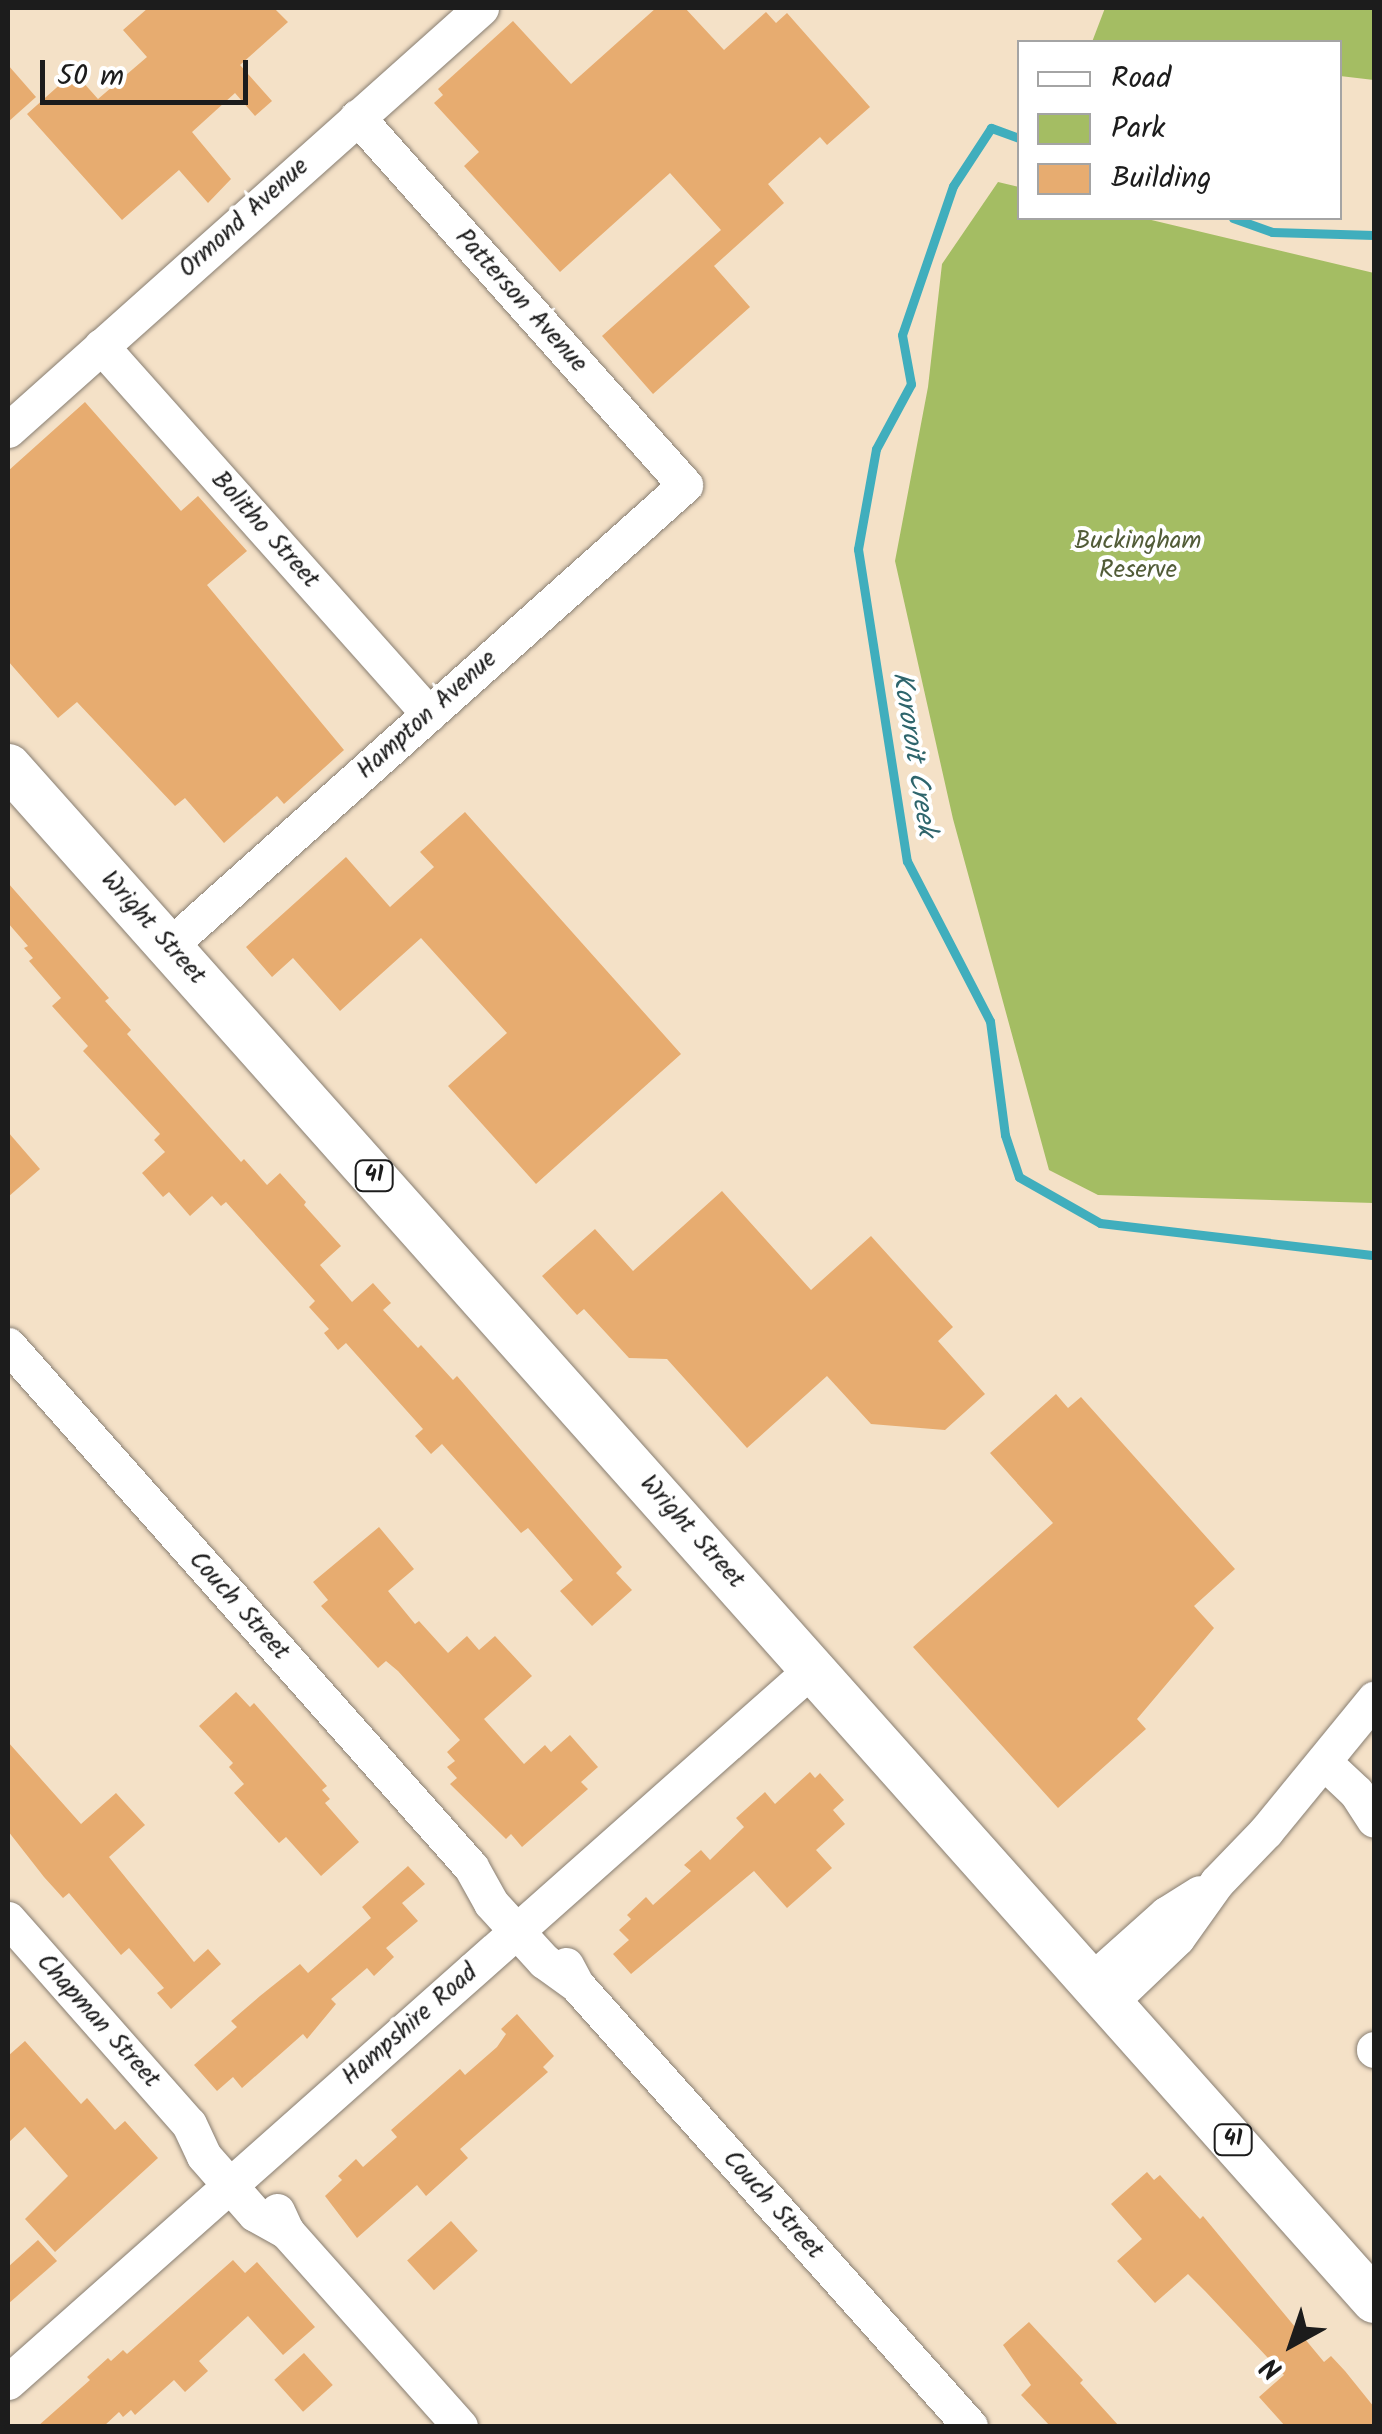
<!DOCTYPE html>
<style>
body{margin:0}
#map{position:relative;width:1382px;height:2434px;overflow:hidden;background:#f4e1c7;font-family:Kalam,sans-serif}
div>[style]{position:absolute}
.green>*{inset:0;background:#a4bd63}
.stream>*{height:9px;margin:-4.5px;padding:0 4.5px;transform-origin:4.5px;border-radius:4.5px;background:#40aebd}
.building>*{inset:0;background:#e7ac70;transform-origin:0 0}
.roads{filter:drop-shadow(0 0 2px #887e72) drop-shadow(0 0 2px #887e72)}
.minor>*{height:35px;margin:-17.5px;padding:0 17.5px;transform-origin:17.5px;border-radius:17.5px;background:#fff}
.major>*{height:45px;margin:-22.5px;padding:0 22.5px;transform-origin:22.5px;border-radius:22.5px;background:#fff}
span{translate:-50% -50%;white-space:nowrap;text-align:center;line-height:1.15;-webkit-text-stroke:8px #fff;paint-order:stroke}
.shield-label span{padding:2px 8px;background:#fff;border:2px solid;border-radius:8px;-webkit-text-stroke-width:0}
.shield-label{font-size:22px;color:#1c1c1c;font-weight:700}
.street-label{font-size:25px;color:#1c1c1c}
.park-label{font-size:25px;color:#525c38}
.water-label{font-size:28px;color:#2e656c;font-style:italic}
.frame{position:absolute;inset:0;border:10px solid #1c1c1c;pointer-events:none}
.legend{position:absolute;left:1017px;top:40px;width:325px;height:180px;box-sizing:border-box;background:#fff;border:2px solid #a4a4a4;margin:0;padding:12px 18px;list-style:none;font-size:30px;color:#1c1c1c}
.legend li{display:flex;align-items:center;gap:20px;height:50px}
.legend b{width:50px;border:2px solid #a4a4a4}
.north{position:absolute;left:1242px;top:2294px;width:100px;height:100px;-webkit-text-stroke:8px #fff;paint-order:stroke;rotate:220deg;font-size:28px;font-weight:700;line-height:40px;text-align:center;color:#1c1c1c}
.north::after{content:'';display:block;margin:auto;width:35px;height:45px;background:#1c1c1c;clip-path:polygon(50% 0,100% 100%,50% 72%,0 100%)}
.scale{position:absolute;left:40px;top:60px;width:208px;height:45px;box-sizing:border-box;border:5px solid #1c1c1c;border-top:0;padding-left:12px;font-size:30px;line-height:35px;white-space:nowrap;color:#1c1c1c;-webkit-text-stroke:8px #fff;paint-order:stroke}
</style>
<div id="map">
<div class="green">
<i style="clip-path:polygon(1105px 8px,1374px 8px,1374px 80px,1340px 76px,1340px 42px,1092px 42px)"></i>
<i style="clip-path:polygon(998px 182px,1019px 187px,1019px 218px,1143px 218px,1374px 273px,1374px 1203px,1098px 1195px,1049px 1170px,953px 819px,895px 561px,928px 387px,942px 264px)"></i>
</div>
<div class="stream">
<i style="left:1019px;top:138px;width:30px;rotate:-160deg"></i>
<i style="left:991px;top:128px;width:69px;rotate:123.2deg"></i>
<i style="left:953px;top:186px;width:157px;rotate:108.9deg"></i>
<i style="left:902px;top:335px;width:50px;rotate:79.6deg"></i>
<i style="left:911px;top:384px;width:74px;rotate:118.3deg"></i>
<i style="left:876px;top:449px;width:102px;rotate:100.2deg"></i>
<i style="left:858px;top:549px;width:316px;rotate:81.1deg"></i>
<i style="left:907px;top:861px;width:180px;rotate:62.6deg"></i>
<i style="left:990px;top:1021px;width:115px;rotate:82.5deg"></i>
<i style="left:1005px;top:1135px;width:44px;rotate:71.6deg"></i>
<i style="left:1019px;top:1177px;width:93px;rotate:29.6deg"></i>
<i style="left:1100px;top:1223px;width:276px;rotate:6.7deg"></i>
<i style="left:1233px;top:218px;width:41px;rotate:19.7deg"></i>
<i style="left:1272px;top:232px;width:102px;rotate:1.7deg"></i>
</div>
<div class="building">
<i style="clip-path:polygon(148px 8px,274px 8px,288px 22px,240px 65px,272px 101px,255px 116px,235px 93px,192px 132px,231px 179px,208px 203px,179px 170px,122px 220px,27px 114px,74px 72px,98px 99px,147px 57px,123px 30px)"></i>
<i style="clip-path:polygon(656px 8px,685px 8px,724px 50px,766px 12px,776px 23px,787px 13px,870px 107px,827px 145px,820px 137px,768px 184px,784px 203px,714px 266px,750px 307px,653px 394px,602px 336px,721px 230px,670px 173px,560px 272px,464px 166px,479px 152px,434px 103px,443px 95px,438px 89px,513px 21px,571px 84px)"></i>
<i style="clip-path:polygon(8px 65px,36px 97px,8px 122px)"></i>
<i style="clip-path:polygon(85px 402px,181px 511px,198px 496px,247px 551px,207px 585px,344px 750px,284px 804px,277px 796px,224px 843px,185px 798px,175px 806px,77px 702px,58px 718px,8px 661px,8px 471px)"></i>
<i style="clip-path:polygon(465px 812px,681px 1054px,536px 1184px,448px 1086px,507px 1033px,421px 938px,340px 1011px,293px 958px,272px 977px,246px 947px,346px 857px,390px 907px,434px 867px,420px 852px)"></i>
<i style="clip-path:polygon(8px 883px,109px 998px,105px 1001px,131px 1030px,127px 1034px,241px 1162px,244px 1159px,267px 1185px,280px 1173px,306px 1202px,304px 1205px,341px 1246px,320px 1265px,352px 1302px,373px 1283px,391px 1303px,383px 1310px,418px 1348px,421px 1345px,453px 1380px,457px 1376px,622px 1567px,616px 1573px,632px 1590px,592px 1626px,560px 1591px,573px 1580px,528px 1528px,521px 1533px,442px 1444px,431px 1454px,415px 1436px,423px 1429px,346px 1343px,338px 1350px,324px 1333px,329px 1329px,309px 1307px,315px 1301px,226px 1202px,221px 1206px,212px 1196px,190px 1216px,169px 1192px,163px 1197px,142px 1173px,165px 1152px,154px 1140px,160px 1134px,83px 1051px,88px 1046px,52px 1006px,61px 998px,29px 961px,33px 958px,24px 948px,28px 946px,8px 923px)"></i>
<i style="clip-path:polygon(8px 1132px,40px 1169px,8px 1197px)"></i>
<i style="clip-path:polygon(722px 1191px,811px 1290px,871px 1236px,953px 1327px,938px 1341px,985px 1394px,945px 1430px,871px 1424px,827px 1376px,747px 1448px,667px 1359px,629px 1358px,584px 1309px,577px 1315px,542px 1276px,595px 1229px,633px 1271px)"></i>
<i style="clip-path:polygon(1056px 1394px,1068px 1408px,1081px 1397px,1235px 1569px,1194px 1606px,1214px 1628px,1137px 1719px,1146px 1729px,1058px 1808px,913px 1647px,1053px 1523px,990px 1453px)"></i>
<i style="clip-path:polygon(379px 1527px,414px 1569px,388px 1591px,415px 1624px,419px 1621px,448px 1653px,467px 1636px,479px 1650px,495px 1636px,532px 1676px,484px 1719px,524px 1764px,545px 1745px,551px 1752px,570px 1735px,598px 1767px,581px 1782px,588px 1789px,522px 1847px,511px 1834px,506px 1839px,450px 1784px,457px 1778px,447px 1767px,455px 1761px,447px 1752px,460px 1740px,398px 1671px,386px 1661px,378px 1668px,321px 1606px,328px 1600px,313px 1582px)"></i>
<i style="clip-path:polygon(236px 1692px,250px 1707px,254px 1703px,327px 1786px,322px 1790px,330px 1799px,325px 1803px,359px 1842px,321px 1876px,286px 1837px,279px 1843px,234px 1793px,244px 1784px,229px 1767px,233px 1763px,199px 1726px)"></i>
<i style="clip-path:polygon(8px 1742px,81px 1824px,116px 1793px,145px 1825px,109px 1857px,194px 1962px,208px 1949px,221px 1964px,171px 2009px,157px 1993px,164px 1988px,129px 1948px,121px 1955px,69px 1893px,63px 1898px,44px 1877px,8px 1831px)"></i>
<i style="clip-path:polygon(810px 1772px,815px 1778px,820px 1773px,844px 1800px,833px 1810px,845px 1824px,816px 1850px,832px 1868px,787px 1908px,754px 1871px,631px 1974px,613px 1954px,629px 1940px,619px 1930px,631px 1919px,627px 1915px,646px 1897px,653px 1905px,691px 1871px,684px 1865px,701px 1850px,710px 1860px,744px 1827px,736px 1818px,765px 1792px,775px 1804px)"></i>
<i style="clip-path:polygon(408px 1866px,425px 1884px,402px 1903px,418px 1921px,386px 1948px,394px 1957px,374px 1976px,367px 1968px,331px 1999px,336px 2004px,307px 2039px,303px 2034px,242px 2088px,233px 2077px,217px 2091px,194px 2065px,237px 2027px,231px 2021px,260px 1996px,300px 1964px,308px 1973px,371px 1918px,362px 1907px)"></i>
<i style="clip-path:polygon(517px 2014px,554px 2056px,543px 2067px,548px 2072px,460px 2149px,468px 2158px,426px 2196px,417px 2185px,357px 2238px,325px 2196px,342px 2180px,338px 2176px,356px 2159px,363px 2167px,397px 2137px,391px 2130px,460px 2069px,465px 2075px,497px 2047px,506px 2034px,501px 2029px)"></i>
<i style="clip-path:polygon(25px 2041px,81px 2104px,87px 2098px,115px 2130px,125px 2121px,158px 2158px,55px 2252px,25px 2219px,68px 2176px,25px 2127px,8px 2143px,8px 2056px)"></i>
<i style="clip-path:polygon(1147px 2172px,1154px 2180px,1160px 2175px,1200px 2219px,1203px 2216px,1324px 2362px,1331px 2356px,1345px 2371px,1374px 2407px,1374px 2426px,1285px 2426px,1259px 2397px,1284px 2375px,1205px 2291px,1188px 2274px,1155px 2303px,1117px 2261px,1142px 2239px,1111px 2204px)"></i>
<i style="left:451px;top:2221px;width:40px;height:59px;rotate:48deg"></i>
<i style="clip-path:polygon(38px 2240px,57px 2261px,8px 2304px,8px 2267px)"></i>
<i style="clip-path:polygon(233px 2260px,245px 2273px,257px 2262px,315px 2327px,283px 2355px,248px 2316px,199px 2361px,208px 2371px,185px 2392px,174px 2380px,135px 2415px,131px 2410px,123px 2417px,119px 2412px,104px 2426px,38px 2426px,90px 2380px,87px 2377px,108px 2358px,111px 2361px,123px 2350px,127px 2354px)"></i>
<i style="clip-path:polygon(1029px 2322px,1083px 2380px,1080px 2383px,1119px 2426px,1050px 2426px,1021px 2395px,1031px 2385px,1003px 2345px)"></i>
<i style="left:304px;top:2353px;width:43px;height:40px;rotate:48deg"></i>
</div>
<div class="roads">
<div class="minor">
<i style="left:101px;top:346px;width:493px;rotate:48.3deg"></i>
<i style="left:8px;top:430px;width:634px;rotate:-41.74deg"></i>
<i style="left:169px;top:946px;width:692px;rotate:-41.78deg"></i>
<i style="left:685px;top:485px;width:493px;rotate:-131.7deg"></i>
<i style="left:8px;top:1345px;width:698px;rotate:48.43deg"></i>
<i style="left:471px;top:1867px;width:41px;rotate:60.9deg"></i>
<i style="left:491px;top:1903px;width:79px;rotate:47.6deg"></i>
<i style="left:544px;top:1961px;width:39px;rotate:36deg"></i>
<i style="left:1324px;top:1762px;width:44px;rotate:43.2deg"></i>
<i style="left:1356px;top:1792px;width:33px;rotate:57deg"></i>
<i style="left:8px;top:1919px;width:273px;rotate:48.6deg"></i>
<i style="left:189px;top:2124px;width:35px;rotate:65deg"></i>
<i style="left:204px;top:2156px;width:77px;rotate:48.7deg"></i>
<i style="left:255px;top:2214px;width:37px;rotate:29deg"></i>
<i style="left:566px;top:1965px;width:21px;rotate:62deg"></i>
<i style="left:576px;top:1984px;width:592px;rotate:48.29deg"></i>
<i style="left:1091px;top:1981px;width:101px;rotate:-41.8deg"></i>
<i style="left:1166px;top:1914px;width:39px;rotate:-32deg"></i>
<i style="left:1110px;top:2002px;width:93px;rotate:-43.7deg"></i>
<i style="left:1177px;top:1938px;width:69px;rotate:-54.5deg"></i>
<i style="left:1217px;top:1882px;width:71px;rotate:-46.1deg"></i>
<i style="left:1266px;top:1831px;width:171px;rotate:-50.7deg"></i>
<i style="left:1374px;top:2050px;width:1px;rotate:-90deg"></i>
<i style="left:277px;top:2211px;width:23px;rotate:65deg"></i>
<i style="left:287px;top:2232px;width:260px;rotate:48.3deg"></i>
<i style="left:8px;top:2382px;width:1076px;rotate:-41.57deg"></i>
</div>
<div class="major">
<i style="left:8px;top:766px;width:2054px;rotate:48.32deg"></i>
</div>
</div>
<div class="shield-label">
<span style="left:374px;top:1176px">41</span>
<span style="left:1233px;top:2140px">41</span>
</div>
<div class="street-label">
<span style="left:244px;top:218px;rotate:-42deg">Ormond Avenue</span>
<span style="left:521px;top:301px;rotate:48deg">Patterson Avenue</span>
<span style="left:265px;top:530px;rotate:48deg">Bolitho Street</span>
<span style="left:427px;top:715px;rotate:-42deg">Hampton Avenue</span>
<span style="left:153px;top:928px;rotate:48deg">Wright Street</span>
<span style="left:692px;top:1532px;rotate:48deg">Wright Street</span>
<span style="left:239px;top:1606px;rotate:48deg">Couch Street</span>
<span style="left:98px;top:2021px;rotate:48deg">Chapman Street</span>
<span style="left:410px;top:2025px;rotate:-41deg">Hampshire Road</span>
<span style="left:773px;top:2205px;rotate:48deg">Couch Street</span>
</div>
<div class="park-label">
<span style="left:1138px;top:556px">Buckingham<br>Reserve</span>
</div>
<div class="water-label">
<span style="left:913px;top:754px;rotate:81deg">Kororoit Creek</span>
</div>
<div class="frame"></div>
<ul class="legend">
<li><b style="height:12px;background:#fff"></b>Road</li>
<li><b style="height:28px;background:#a4bd63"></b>Park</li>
<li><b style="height:28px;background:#e7ac70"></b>Building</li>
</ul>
<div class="north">N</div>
<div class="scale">50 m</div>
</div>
